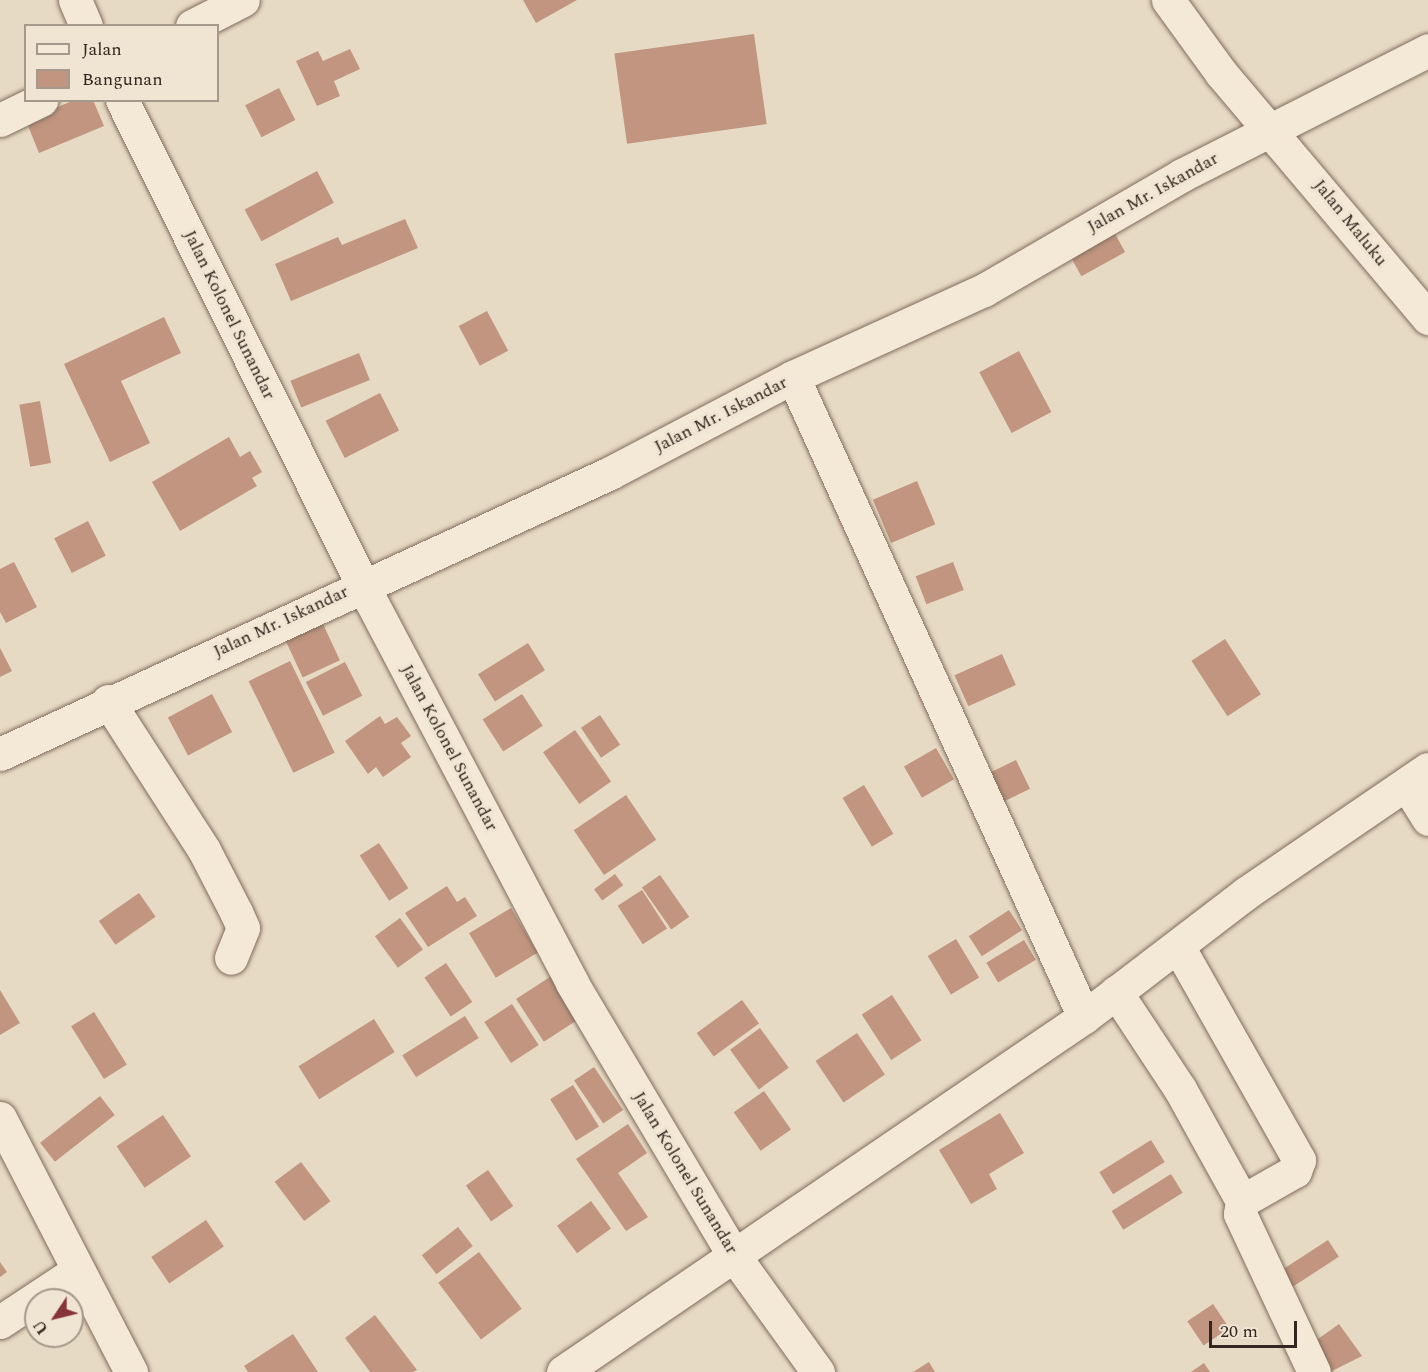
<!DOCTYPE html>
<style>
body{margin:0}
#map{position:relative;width:1428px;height:1372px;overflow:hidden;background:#e7dac4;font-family:Spectral,serif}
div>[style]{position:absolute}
.building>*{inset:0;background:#c1957f;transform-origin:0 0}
.roads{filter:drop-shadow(0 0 2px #806d5d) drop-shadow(0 0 2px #806d5d)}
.minor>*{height:33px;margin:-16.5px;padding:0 16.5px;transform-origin:16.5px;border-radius:16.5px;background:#f4e8d6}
.tertiary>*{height:33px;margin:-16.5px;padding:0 16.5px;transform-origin:16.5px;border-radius:16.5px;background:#f4e8d6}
.secondary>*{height:33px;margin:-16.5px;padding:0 16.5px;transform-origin:16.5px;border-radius:16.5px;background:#f4e8d6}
span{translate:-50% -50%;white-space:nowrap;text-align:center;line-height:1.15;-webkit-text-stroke:6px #f0e5d2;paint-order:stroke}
.street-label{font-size:18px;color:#32261f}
.legend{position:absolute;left:24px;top:24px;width:195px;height:78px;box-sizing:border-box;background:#f0e5d2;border:2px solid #a4998a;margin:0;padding:8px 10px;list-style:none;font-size:18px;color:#32261f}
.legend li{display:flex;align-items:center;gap:12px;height:30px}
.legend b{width:30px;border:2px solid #a4998a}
.north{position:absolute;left:24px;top:1288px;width:60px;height:60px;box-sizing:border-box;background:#f0e5d2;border:2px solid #a4998a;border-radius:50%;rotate:235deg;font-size:16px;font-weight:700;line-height:24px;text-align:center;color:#32261f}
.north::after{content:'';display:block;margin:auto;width:21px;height:27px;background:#87353b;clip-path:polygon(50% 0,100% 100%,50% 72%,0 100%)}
.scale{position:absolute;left:1209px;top:1321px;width:88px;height:27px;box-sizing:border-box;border:3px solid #32261f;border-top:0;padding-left:8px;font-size:18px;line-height:21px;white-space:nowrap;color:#32261f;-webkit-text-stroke:4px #f0e5d2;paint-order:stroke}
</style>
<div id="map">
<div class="building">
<i style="clip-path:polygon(523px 0,577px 0,536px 23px)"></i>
<i style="left:754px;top:34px;width:91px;height:141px;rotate:82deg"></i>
<i style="clip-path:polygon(350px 49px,360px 69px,334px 81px,340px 96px,317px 106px,296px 61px,318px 51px,323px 61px)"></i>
<i style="left:279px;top:88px;width:36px;height:38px;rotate:63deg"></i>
<i style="clip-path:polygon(74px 100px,93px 100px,104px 126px,39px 153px,26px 121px)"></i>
<i style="left:317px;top:171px;width:36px;height:82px;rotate:62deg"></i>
<i style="clip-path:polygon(405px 219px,418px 248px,291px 301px,275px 264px,338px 237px,342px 245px)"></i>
<i style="left:1114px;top:232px;width:23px;height:50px;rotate:61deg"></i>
<i style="left:487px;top:311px;width:45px;height:32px;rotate:62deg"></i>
<i style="clip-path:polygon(164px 317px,181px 353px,121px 381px,150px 443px,110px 462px,64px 364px)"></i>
<i style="left:1019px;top:351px;width:69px;height:45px;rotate:62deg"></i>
<i style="left:359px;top:353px;width:29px;height:74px;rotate:68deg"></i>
<i style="left:380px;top:393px;width:42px;height:61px;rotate:63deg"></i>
<i style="left:40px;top:401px;width:63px;height:21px;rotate:80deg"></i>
<i style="clip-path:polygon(229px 437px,240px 457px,250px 451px,262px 472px,252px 478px,257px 486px,180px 531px,152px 482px)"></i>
<i style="left:917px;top:481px;width:47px;height:48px;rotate:67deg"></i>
<i style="left:88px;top:521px;width:39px;height:38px;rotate:63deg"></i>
<i style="clip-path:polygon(14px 562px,37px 607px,6px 623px,0 612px,0 569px)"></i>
<i style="left:953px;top:562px;width:30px;height:40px;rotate:69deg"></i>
<i style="left:323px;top:624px;width:40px;height:41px;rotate:65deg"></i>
<i style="left:1225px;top:639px;width:66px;height:40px;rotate:57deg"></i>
<i style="left:528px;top:643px;width:32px;height:59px;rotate:58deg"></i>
<i style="clip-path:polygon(0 648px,12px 671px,0 677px)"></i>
<i style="left:1002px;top:654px;width:34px;height:52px;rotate:66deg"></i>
<i style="left:290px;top:661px;width:102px;height:46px;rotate:64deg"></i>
<i style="left:345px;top:662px;width:38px;height:44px;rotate:63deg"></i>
<i style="left:212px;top:694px;width:43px;height:50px;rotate:62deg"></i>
<i style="left:522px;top:694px;width:38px;height:47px;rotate:57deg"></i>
<i style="left:600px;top:715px;width:36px;height:23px;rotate:56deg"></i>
<i style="clip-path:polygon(380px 716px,385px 724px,397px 717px,411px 736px,401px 743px,411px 757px,383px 777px,376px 767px,368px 774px,345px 741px)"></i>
<i style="left:575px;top:730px;width:63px;height:39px;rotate:55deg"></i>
<i style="left:936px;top:748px;width:36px;height:37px;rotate:60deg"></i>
<i style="left:1016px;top:760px;width:32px;height:31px;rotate:64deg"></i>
<i style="left:864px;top:785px;width:57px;height:25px;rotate:59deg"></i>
<i style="left:626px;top:795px;width:54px;height:63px;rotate:56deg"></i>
<i style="left:379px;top:843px;width:54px;height:23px;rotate:57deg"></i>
<i style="left:615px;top:874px;width:14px;height:26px;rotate:54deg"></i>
<i style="left:660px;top:875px;width:51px;height:22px;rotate:55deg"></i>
<i style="clip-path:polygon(447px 886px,457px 902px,465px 897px,477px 916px,428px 947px,405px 913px)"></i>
<i style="left:642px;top:890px;width:46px;height:29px;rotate:57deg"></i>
<i style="left:139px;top:893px;width:29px;height:49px;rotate:55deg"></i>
<i style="left:511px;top:908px;width:52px;height:49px;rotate:59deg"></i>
<i style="left:1009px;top:910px;width:24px;height:48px;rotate:57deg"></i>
<i style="left:400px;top:918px;width:39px;height:31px;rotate:54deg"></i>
<i style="left:956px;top:939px;width:45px;height:33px;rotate:59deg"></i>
<i style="left:1024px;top:940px;width:23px;height:44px;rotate:59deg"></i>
<i style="left:446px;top:963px;width:47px;height:26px;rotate:56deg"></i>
<i style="left:553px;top:975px;width:51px;height:44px;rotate:57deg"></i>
<i style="clip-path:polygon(0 990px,20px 1023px,0 1035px)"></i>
<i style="left:892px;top:995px;width:54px;height:36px;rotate:57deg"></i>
<i style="left:742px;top:1000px;width:29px;height:56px;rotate:54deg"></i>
<i style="left:512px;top:1004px;width:49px;height:33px;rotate:57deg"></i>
<i style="left:94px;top:1012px;width:62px;height:27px;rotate:58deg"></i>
<i style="left:465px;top:1016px;width:26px;height:74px;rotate:58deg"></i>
<i style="left:374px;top:1019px;width:39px;height:89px;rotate:58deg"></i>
<i style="left:760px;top:1028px;width:49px;height:37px;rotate:54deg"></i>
<i style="left:857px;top:1033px;width:50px;height:50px;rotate:56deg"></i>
<i style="left:594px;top:1067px;width:52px;height:24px;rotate:56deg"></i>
<i style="left:573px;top:1085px;width:49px;height:27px;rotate:58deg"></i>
<i style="left:764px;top:1091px;width:47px;height:37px;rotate:55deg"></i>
<i style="left:100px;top:1096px;width:24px;height:76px;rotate:52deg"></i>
<i style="clip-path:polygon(1000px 1113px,1024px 1153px,989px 1174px,997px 1189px,971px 1204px,939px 1150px)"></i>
<i style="left:163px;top:1115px;width:50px;height:56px;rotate:56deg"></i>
<i style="clip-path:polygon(628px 1124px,647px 1153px,618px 1173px,648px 1217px,626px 1231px,576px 1159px)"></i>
<i style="left:1151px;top:1140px;width:26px;height:61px;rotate:58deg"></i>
<i style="left:301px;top:1162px;width:49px;height:33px;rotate:53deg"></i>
<i style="left:488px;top:1170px;width:44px;height:27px;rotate:55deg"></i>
<i style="left:1171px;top:1174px;width:22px;height:70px;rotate:58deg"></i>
<i style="left:591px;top:1201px;width:34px;height:42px;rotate:54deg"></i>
<i style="left:206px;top:1220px;width:32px;height:66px;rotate:56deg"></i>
<i style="left:458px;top:1227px;width:24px;height:46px;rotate:52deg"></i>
<i style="left:1328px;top:1240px;width:20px;height:55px;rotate:57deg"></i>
<i style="left:479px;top:1252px;width:71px;height:51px;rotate:53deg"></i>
<i style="clip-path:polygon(0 1262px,7px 1272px,0 1277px)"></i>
<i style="left:1213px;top:1304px;width:29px;height:31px;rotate:56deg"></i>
<i style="clip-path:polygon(375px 1315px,417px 1370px,413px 1372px,370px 1372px,345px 1338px)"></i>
<i style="clip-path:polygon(1339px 1324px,1362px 1356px,1330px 1372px,1311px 1344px)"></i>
<i style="clip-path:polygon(293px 1334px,318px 1372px,248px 1372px,244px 1366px)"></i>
<i style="clip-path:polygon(929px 1362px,935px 1372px,913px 1372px)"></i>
<i style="clip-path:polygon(1204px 1363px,1210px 1372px,1191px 1372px)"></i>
</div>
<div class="roads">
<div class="minor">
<i style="left:793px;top:377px;width:703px;rotate:65.55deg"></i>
<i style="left:108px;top:701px;width:177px;rotate:57.2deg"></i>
<i style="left:204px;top:850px;width:70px;rotate:62.7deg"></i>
<i style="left:236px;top:912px;width:17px;rotate:66deg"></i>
<i style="left:243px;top:928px;width:32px;rotate:112deg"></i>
<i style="left:1407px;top:785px;width:40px;rotate:58deg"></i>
<i style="left:1178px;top:946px;width:246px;rotate:60.5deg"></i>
<i style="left:1299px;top:1160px;width:12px;rotate:110deg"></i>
<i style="left:1295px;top:1171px;width:61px;rotate:150.5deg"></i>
<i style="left:1242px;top:1201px;width:13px;rotate:99deg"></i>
<i style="left:1240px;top:1214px;width:174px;rotate:64.9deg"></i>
<i style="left:1116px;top:992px;width:116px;rotate:56.6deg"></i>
<i style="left:1180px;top:1089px;width:128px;rotate:61deg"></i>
<i style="left:0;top:1322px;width:92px;rotate:-33.5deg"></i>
</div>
<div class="tertiary">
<i style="left:75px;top:0;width:28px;rotate:67deg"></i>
<i style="left:122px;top:100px;width:540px;rotate:63.62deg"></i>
<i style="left:362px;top:584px;width:451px;rotate:62.2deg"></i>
<i style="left:572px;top:983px;width:319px;rotate:59.3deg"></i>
<i style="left:735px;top:1257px;width:142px;rotate:54.2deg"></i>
<i style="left:0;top:1118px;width:286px;rotate:62.7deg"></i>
</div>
<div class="secondary">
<i style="left:1168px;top:0;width:90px;rotate:54deg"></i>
<i style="left:1221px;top:73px;width:321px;rotate:49.8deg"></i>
<i style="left:192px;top:26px;width:57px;rotate:-27deg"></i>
<i style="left:0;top:120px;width:46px;rotate:-26deg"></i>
<i style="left:0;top:754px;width:672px;rotate:-24.73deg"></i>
<i style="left:610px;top:473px;width:207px;rotate:-27.7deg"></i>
<i style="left:793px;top:377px;width:210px;rotate:-24.5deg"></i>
<i style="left:984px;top:290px;width:229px;rotate:-30.1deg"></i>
<i style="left:1182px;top:175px;width:276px;rotate:-26.9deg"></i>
<i style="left:563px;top:1372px;width:630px;rotate:-34.27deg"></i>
<i style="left:1084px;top:1017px;width:204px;rotate:-37.4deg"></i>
<i style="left:1246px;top:893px;width:220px;rotate:-34.3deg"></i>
</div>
</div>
<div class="street-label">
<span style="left:1153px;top:193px;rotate:-29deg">Jalan Mr. Iskandar</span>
<span style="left:1350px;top:223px;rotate:51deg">Jalan Maluku</span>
<span style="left:229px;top:315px;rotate:64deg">Jalan Kolonel Sunandar</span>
<span style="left:721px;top:415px;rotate:-27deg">Jalan Mr. Iskandar</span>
<span style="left:281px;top:622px;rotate:-25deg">Jalan Mr. Iskandar</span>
<span style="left:449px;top:748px;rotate:62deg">Jalan Kolonel Sunandar</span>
<span style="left:685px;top:1173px;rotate:59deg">Jalan Kolonel Sunandar</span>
</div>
<ul class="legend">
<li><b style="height:8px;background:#f4e8d6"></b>Jalan</li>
<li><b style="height:16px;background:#c1957f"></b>Bangunan</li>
</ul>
<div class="north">U</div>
<div class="scale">20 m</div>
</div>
